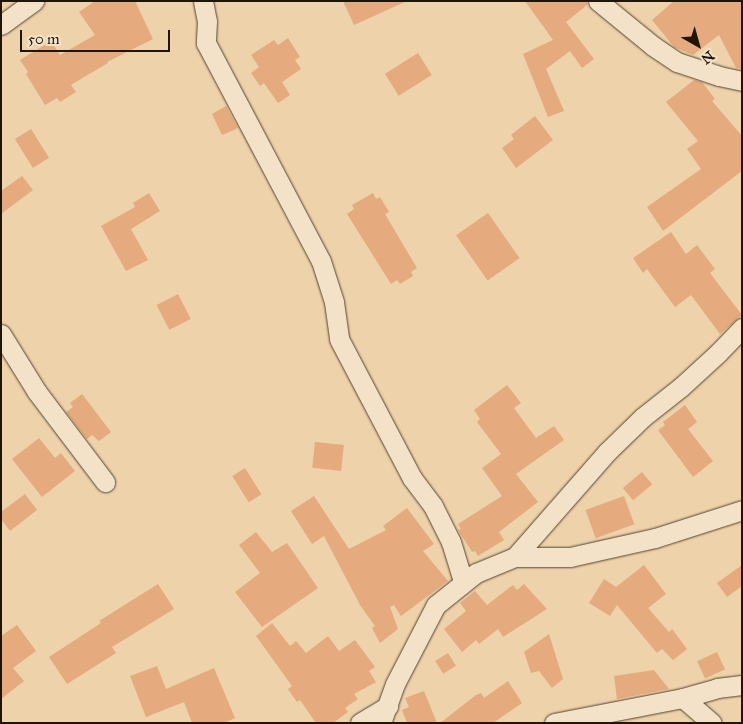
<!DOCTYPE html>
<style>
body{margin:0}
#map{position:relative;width:743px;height:724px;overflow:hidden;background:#eed2aa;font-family:"IM FELL Great Primer",serif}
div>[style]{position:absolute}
.building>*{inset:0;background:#e5aa7e;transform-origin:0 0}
.roads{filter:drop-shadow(0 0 1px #534430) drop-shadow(0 0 1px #534430)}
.street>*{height:19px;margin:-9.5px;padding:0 9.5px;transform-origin:9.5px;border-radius:9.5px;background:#f4e2c8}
span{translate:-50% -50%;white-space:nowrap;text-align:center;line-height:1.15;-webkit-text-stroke:5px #f4e2c8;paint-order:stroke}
.frame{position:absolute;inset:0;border:2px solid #1f1507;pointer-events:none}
.north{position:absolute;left:673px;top:20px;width:50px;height:50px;-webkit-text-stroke:4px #f4e2c8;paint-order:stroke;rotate:142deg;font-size:14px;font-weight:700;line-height:20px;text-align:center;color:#1f1507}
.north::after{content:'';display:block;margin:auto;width:18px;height:22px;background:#1f1507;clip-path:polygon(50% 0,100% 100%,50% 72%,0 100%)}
.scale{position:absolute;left:20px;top:30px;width:150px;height:22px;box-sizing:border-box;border:2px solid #1f1507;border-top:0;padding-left:6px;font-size:15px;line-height:18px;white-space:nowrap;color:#1f1507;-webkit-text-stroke:4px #f4e2c8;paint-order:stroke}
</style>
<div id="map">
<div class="building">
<i style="clip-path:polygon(95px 1px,135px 1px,153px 39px,107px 62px,108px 63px,74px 83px,71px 85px,76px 92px,60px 102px,57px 98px,45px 105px,26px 74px,28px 72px,20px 60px,51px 41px,60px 55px,95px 35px,79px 12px)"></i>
<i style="clip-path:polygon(343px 1px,407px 1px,354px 25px)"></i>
<i style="clip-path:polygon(525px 1px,587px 1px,587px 5px,566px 22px,594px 59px,582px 68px,570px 51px,546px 69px,564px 111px,548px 117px,523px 54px,553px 40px)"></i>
<i style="clip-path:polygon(674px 1px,742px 1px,742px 69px,736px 68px,719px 35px,693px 55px,674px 47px,652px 20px)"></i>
<i style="clip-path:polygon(288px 38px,300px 57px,295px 60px,301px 69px,282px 82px,290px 95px,278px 103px,264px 83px,260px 86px,251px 73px,259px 67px,251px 55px,274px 40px,278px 45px)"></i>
<i style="left:418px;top:53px;width:26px;height:39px;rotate:58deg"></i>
<i style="clip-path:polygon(694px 80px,702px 82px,715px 99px,712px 101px,742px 136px,742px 171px,663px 231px,647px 207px,701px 169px,687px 149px,698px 141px,666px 102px)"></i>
<i style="clip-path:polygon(226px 106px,238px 128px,222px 135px,212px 114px)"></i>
<i style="clip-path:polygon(535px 116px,553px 140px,516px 168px,502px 148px,514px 139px,511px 135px)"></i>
<i style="left:31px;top:129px;width:34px;height:19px;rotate:58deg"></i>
<i style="clip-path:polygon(22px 176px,33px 190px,1px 214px,1px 191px)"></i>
<i style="clip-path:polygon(149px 193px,160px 211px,131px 229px,148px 260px,126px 271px,101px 226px,135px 207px,133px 203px)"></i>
<i style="clip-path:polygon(373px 193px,376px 199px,380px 197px,389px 212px,385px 214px,417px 268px,411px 272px,413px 276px,400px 284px,397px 280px,391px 284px,347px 214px,354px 209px,352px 205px)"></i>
<i style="left:488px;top:213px;width:55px;height:39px;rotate:55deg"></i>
<i style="clip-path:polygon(671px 232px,686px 254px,697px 245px,715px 269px,710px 273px,742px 315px,720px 334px,691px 295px,675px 307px,647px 269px,643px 273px,633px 258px)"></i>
<i style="left:178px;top:294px;width:28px;height:24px;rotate:63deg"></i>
<i style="clip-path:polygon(507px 385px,521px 403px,514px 408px,536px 438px,554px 426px,564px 440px,516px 474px,538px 502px,499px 532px,504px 540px,478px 556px,475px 551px,472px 552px,458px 530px,461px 529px,458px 524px,502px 496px,482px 468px,501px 454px,477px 422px,480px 419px,474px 410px)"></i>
<i style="clip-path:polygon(82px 394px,111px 432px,99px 441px,92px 435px,87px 439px,66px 412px,73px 407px,70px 403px)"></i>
<i style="clip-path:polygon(685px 405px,697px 422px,688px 429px,713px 461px,693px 477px,658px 430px,665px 425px,663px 422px)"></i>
<i style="clip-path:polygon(39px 438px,55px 458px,61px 453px,75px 471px,42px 497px,12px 459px)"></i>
<i style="left:315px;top:442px;width:29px;height:26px;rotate:6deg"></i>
<i style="left:245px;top:468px;width:31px;height:15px;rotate:58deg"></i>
<i style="left:642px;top:472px;width:16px;height:25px;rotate:50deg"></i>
<i style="clip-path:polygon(25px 494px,37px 510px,10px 531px,1px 519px,1px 512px)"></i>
<i style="clip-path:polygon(314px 496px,349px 549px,386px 530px,383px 526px,407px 508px,434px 544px,423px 551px,448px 581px,401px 616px,394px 605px,390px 607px,398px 629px,380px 643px,372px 628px,375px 626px,360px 605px,324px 536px,312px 544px,291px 511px)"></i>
<i style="left:624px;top:496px;width:30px;height:41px;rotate:70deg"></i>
<i style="clip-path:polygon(256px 532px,272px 552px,287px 543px,318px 588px,262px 627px,235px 592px,260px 573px,239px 545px)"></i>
<i style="clip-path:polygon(644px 565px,666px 594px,648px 608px,669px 632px,672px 629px,687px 649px,673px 660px,662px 649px,657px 653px,617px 605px,610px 616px,589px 603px,604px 579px,616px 587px)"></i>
<i style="clip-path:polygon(742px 565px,742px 586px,727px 597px,717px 583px)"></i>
<i style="clip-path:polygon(158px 584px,174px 609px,112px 647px,116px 653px,67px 684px,49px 657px,101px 623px,99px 621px)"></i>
<i style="clip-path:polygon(524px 584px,547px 609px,503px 637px,498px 629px,479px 644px,476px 640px,462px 652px,444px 629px,466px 611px,460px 603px,475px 591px,487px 605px,513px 585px,517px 590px)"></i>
<i style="clip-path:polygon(272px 623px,290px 646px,296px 641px,306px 653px,328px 636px,339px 651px,355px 640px,375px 667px,369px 671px,376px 682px,354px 694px,358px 699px,345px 708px,348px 712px,333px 723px,316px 723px,300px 700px,297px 702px,288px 689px,292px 686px,256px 636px)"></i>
<i style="clip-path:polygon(17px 625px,36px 651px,13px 668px,24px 681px,1px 699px,1px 636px)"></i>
<i style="clip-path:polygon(549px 634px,563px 679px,552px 688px,539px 671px,531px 673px,524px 652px)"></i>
<i style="left:717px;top:652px;width:19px;height:22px;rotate:65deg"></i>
<i style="left:448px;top:653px;width:15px;height:15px;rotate:58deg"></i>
<i style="clip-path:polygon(157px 666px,166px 689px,214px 668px,235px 718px,224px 723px,192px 723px,184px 702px,146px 717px,130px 676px)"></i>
<i style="clip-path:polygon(654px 670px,669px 689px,617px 699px,614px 676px)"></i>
<i style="clip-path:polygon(508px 681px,522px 703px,493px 723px,440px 723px,476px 695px,481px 693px,484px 698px)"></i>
<i style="clip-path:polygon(424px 691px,437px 723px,407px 723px,402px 710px,409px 707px,405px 698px)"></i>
</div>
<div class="roads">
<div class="street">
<i style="left:203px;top:1px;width:20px;rotate:79deg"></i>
<i style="left:207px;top:21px;width:22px;rotate:93deg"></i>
<i style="left:206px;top:43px;width:246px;rotate:62.2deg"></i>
<i style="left:321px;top:261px;width:43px;rotate:72.4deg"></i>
<i style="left:334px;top:302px;width:37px;rotate:82deg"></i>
<i style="left:339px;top:339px;width:157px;rotate:62.3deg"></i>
<i style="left:412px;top:478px;width:35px;rotate:53deg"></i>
<i style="left:433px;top:506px;width:40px;rotate:63.4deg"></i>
<i style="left:451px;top:542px;width:41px;rotate:72.9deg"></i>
<i style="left:598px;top:1px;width:71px;rotate:39.3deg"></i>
<i style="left:653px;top:46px;width:29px;rotate:34deg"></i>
<i style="left:677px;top:62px;width:44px;rotate:18.4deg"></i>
<i style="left:719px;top:76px;width:24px;rotate:12deg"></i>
<i style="left:1px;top:25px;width:41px;rotate:-36deg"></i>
<i style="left:1px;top:334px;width:68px;rotate:58.2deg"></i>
<i style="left:37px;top:392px;width:113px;rotate:52.9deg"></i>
<i style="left:515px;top:557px;width:55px"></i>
<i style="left:570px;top:557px;width:87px;rotate:-12.6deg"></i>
<i style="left:655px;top:538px;width:91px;rotate:-17.8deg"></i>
<i style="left:683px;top:698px;width:38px;rotate:41deg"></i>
<i style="left:360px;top:723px;width:33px;rotate:-31deg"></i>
<i style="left:381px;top:723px;width:41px;rotate:-70.3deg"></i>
<i style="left:395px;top:684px;width:89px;rotate:-62.6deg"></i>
<i style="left:436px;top:605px;width:51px;rotate:-38.7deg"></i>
<i style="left:476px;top:573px;width:42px;rotate:-22.3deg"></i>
<i style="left:515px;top:557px;width:140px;rotate:-48.8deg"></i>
<i style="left:607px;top:452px;width:50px;rotate:-44.2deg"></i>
<i style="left:643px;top:417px;width:48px;rotate:-38.3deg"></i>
<i style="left:681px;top:387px;width:50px;rotate:-42.6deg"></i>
<i style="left:718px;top:353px;width:35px;rotate:-46deg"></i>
<i style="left:554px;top:723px;width:131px;rotate:-11deg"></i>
<i style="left:683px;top:698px;width:35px;rotate:-16deg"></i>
<i style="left:717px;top:688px;width:25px;rotate:-7deg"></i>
</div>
</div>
<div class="frame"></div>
<div class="north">N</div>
<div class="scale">50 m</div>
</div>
